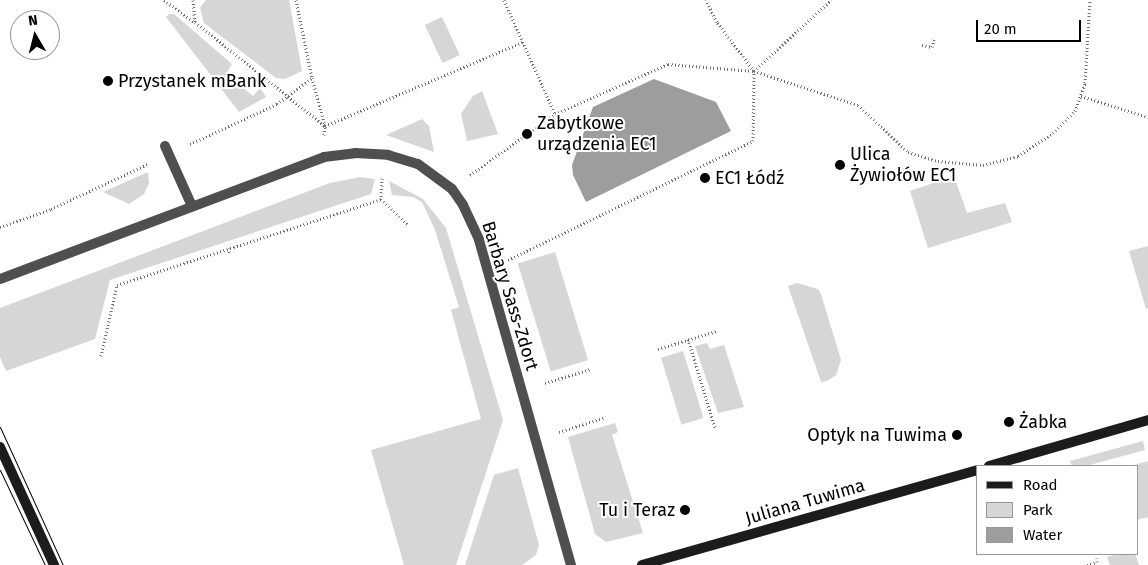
<!DOCTYPE html>
<meta charset="utf-8">
<style>
body{margin:0}
#map{position:relative;width:1148px;height:565px;overflow:hidden;background:#fff;font-family:"Fira Sans",sans-serif}
div>[style]{position:absolute}
.green>*{inset:0;background:#d6d6d6;transform-origin:0 0}
.water>*{inset:0;background:#9d9d9d}
.path>*{height:3px;margin-top:-1.5px;transform-origin:0;background:repeating-linear-gradient(90deg,#717171 0 1px,transparent 0 3.5px)}
.lane>*{height:10px;margin:-5px;padding:0 5px;transform-origin:5px;border-radius:5px;background:#4f4f4f}
.street>*{height:10px;margin:-5px;padding:0 5px;transform-origin:5px;border-radius:5px;background:#4f4f4f}
.secondary>*{height:10px;margin:-5px;padding:0 5px;transform-origin:5px;border-radius:5px;background:#1c1c1c}
.tram>*{height:1px;margin:-0.5px;padding:0 0.5px;transform-origin:0.5px;border-radius:0.5px;background:#000}
.dots>*{width:14px;height:14px;translate:-50% -50%;box-sizing:border-box;border:2px solid #fff;border-radius:50%}
span{translate:-50% -50%;white-space:nowrap;text-align:center;line-height:1.15;-webkit-text-stroke:4px #fff;paint-order:stroke}
.poi-label{font-size:18px;color:#000}
.left{translate:0 -50%;text-align:left}
.right{translate:-100% -50%;text-align:right}
.street-label{font-size:18px;color:#000}
.legend{position:absolute;left:976px;top:465px;width:162px;height:90px;box-sizing:border-box;background:#fff;border:1px solid #999;margin:0;padding:6px 9px;list-style:none;font-size:15px;color:#000}
.legend li{display:flex;align-items:center;gap:10px;height:25px}
.legend b{width:25px;border:1px solid #999}
.north{position:absolute;left:10px;top:10px;width:50px;height:50px;box-sizing:border-box;background:#fff;border:1px solid #999;border-radius:50%;rotate:352deg;font-size:14px;font-weight:700;line-height:20px;text-align:center;color:#000}
.north::after{content:'';display:block;margin:auto;width:18px;height:22px;background:#000;clip-path:polygon(50% 0,100% 100%,50% 72%,0 100%)}
.scale{position:absolute;left:976px;top:20px;width:105px;height:22px;box-sizing:border-box;border:2px solid #000;border-top:0;padding-left:6px;font-size:15px;line-height:18px;white-space:nowrap;color:#000;-webkit-text-stroke:4px #fff;paint-order:stroke}
</style>
<div id="map">
<div class="green">
<i style="clip-path:polygon(206px 0,289px 0,302px 71px,285px 79px,276px 78px,204px 23px,200px 8px)"></i>
<i style="clip-path:polygon(169px 14px,174px 14px,232px 64px,226px 74px,253px 96px,260px 88px,266px 97px,239px 112px,166px 17px)"></i>
<i style="left:442px;top:17px;width:42px;height:19px;rotate:65deg"></i>
<i style="clip-path:polygon(482px 91px,498px 134px,467px 141px,461px 114px,473px 96px)"></i>
<i style="clip-path:polygon(422px 119px,429px 126px,434px 152px,386px 135px)"></i>
<i style="clip-path:polygon(148px 172px,149px 183px,144px 194px,129px 204px,103px 192px)"></i>
<i style="clip-path:polygon(954px 176px,967px 213px,1005px 203px,1012px 222px,928px 248px,910px 191px)"></i>
<i style="clip-path:polygon(360px 177px,375px 179px,371px 194px,110px 280px,95px 339px,6px 371px,0 357px,0 308px,330px 183px)"></i>
<i style="clip-path:polygon(389px 181px,423px 199px,446px 228px,503px 420px,456px 565px,404px 565px,371px 450px,481px 419px,451px 310px,459px 307px,435px 230px,422px 202px,413px 197px,392px 195px)"></i>
<i style="clip-path:polygon(1148px 246px,1148px 308px,1146px 309px,1129px 251px)"></i>
<i style="left:555px;top:252px;width:113px;height:39px;rotate:73deg"></i>
<i style="clip-path:polygon(797px 283px,818px 289px,821px 294px,841px 360px,836px 375px,827px 381px,821px 382px,788px 286px)"></i>
<i style="clip-path:polygon(707px 343px,710px 349px,724px 345px,744px 407px,718px 413px,695px 346px)"></i>
<i style="left:683px;top:351px;width:70px;height:23px;rotate:73deg"></i>
<i style="clip-path:polygon(615px 423px,618px 432px,612px 435px,643px 533px,606px 542px,595px 534px,568px 437px)"></i>
<i style="clip-path:polygon(1143px 441px,1145px 450px,1086px 466px,1072px 466px,1070px 461px)"></i>
<i style="clip-path:polygon(1148px 461px,1148px 517px,1137px 520px,1137px 466px,1130px 466px)"></i>
<i style="clip-path:polygon(518px 468px,539px 545px,536px 555px,522px 565px,465px 565px,494px 475px)"></i>
<i style="clip-path:polygon(1118px 554px,1135px 554px,1139px 565px,1110px 565px,1107px 557px)"></i>
</div>
<div class="water">
<i style="clip-path:polygon(654px 79px,716px 102px,731px 131px,586px 202px,573px 175px,572px 165px,593px 107px)"></i>
</div>
<div class="path">
<i style="left:164px;top:0;width:37px;rotate:36deg"></i>
<i style="left:193px;top:0;width:22px;rotate:85deg"></i>
<i style="left:195px;top:22px;width:166px;rotate:38.7deg"></i>
<i style="left:296px;top:0;width:80px;rotate:78.4deg"></i>
<i style="left:504px;top:0;width:125px;rotate:65.9deg"></i>
<i style="left:922px;top:45px;width:10px;rotate:11deg"></i>
<i style="left:932px;top:47px;width:8px;rotate:-76deg"></i>
<i style="left:754px;top:71px;width:109px;rotate:18.1deg"></i>
<i style="left:858px;top:105px;width:69px;rotate:43.2deg"></i>
<i style="left:908px;top:152px;width:31px;rotate:17deg"></i>
<i style="left:938px;top:161px;width:45px;rotate:5.1deg"></i>
<i style="left:983px;top:165px;width:36px;rotate:-14deg"></i>
<i style="left:1018px;top:156px;width:42px;rotate:-33.3deg"></i>
<i style="left:1053px;top:133px;width:31px;rotate:-45deg"></i>
<i style="left:1075px;top:111px;width:30px;rotate:-70deg"></i>
<i style="left:1085px;top:83px;width:83px;rotate:-86.6deg"></i>
<i style="left:1081px;top:96px;width:70px;rotate:17.4deg"></i>
<i style="left:324px;top:135px;width:9px;rotate:-84deg"></i>
<i style="left:325px;top:126px;width:215px;rotate:-23deg"></i>
<i style="left:190px;top:144px;width:96px;rotate:-24.7deg"></i>
<i style="left:277px;top:104px;width:44px;rotate:-36.6deg"></i>
<i style="left:312px;top:78px;width:50px;rotate:74.8deg"></i>
<i style="left:470px;top:175px;width:105px;rotate:-35.7deg"></i>
<i style="left:555px;top:114px;width:124px;rotate:-23.9deg"></i>
<i style="left:668px;top:64px;width:86px;rotate:4.7deg"></i>
<i style="left:754px;top:71px;width:105px;rotate:-42.7deg"></i>
<i style="left:382px;top:178px;width:21px;rotate:93deg"></i>
<i style="left:381px;top:199px;width:37px;rotate:44deg"></i>
<i style="left:0;top:227px;width:54px;rotate:-19.4deg"></i>
<i style="left:51px;top:209px;width:107px;rotate:-24.9deg"></i>
<i style="left:228px;top:248px;width:6px;rotate:72deg"></i>
<i style="left:508px;top:260px;width:272px;rotate:-25.9deg"></i>
<i style="left:753px;top:141px;width:70px;rotate:-89.2deg"></i>
<i style="left:754px;top:71px;width:61px;rotate:-127.1deg"></i>
<i style="left:717px;top:22px;width:25px;rotate:-117deg"></i>
<i style="left:688px;top:339px;width:93px;rotate:73.1deg"></i>
<i style="left:658px;top:349px;width:61px;rotate:-17.2deg"></i>
<i style="left:101px;top:356px;width:73px;rotate:-77.3deg"></i>
<i style="left:117px;top:285px;width:278px;rotate:-18deg"></i>
<i style="left:545px;top:383px;width:48px;rotate:-16.9deg"></i>
<i style="left:559px;top:432px;width:49px;rotate:-17.7deg"></i>
<i style="left:1087px;top:565px;width:10px;rotate:-17deg"></i>
<i style="left:1097px;top:562px;width:4px;rotate:-104deg"></i>
</div>
<div class="lane">
<i style="left:165px;top:146px;width:66px;rotate:65.8deg"></i>
</div>
<div class="street">
<i style="left:0;top:279px;width:346px;rotate:-20.6deg"></i>
<i style="left:324px;top:157px;width:31px;rotate:-7deg"></i>
<i style="left:355px;top:153px;width:33px;rotate:3deg"></i>
<i style="left:388px;top:155px;width:31px;rotate:17deg"></i>
<i style="left:418px;top:164px;width:42px;rotate:36.3deg"></i>
<i style="left:452px;top:189px;width:19px;rotate:55deg"></i>
<i style="left:463px;top:205px;width:38px;rotate:65deg"></i>
<i style="left:479px;top:240px;width:338px;rotate:74.2deg"></i>
</div>
<div class="secondary">
<i style="left:0;top:447px;width:130px;rotate:65.4deg"></i>
<i style="left:989px;top:466px;width:166px;rotate:-16.1deg"></i>
<i style="left:642px;top:565px;width:348px;rotate:-15.8deg"></i>
</div>
<div class="tram">
<i style="left:0;top:427px;width:152px;rotate:65.5deg"></i>
<i style="left:0;top:470px;width:105px;rotate:64.7deg"></i>
</div>
<div class="dots">
<i style="left:108px;top:81px;background:#000"></i>
<i style="left:527px;top:134px;background:#000"></i>
<i style="left:840px;top:165px;background:#000"></i>
<i style="left:705px;top:178px;background:#000"></i>
<i style="left:1009px;top:422px;background:#000"></i>
<i style="left:957px;top:435px;background:#000"></i>
<i style="left:685px;top:510px;background:#000"></i>
</div>
<div class="poi-label">
<span class="left" style="left:118px;top:81px">Przystanek mBank</span>
<span class="left" style="left:537px;top:134px">Zabytkowe<br>urządzenia EC1</span>
<span class="left" style="left:850px;top:165px">Ulica<br>Żywiołów EC1</span>
<span class="left" style="left:715px;top:178px">EC1 Łódź</span>
<span class="left" style="left:1019px;top:422px">Żabka</span>
<span class="right" style="left:947px;top:435px">Optyk na Tuwima</span>
<span class="right" style="left:675px;top:510px">Tu i Teraz</span>
</div>
<div class="street-label">
<span style="left:510px;top:296px;rotate:73deg">Barbary Sass-Zdort</span>
<span style="left:805px;top:502px;rotate:-16deg">Juliana Tuwima</span>
</div>
<ul class="legend">
<li><b style="height:6px;background:#1c1c1c"></b>Road</li>
<li><b style="height:14px;background:#d6d6d6"></b>Park</li>
<li><b style="height:14px;background:#9d9d9d"></b>Water</li>
</ul>
<div class="north">N</div>
<div class="scale">20 m</div>
</div>
